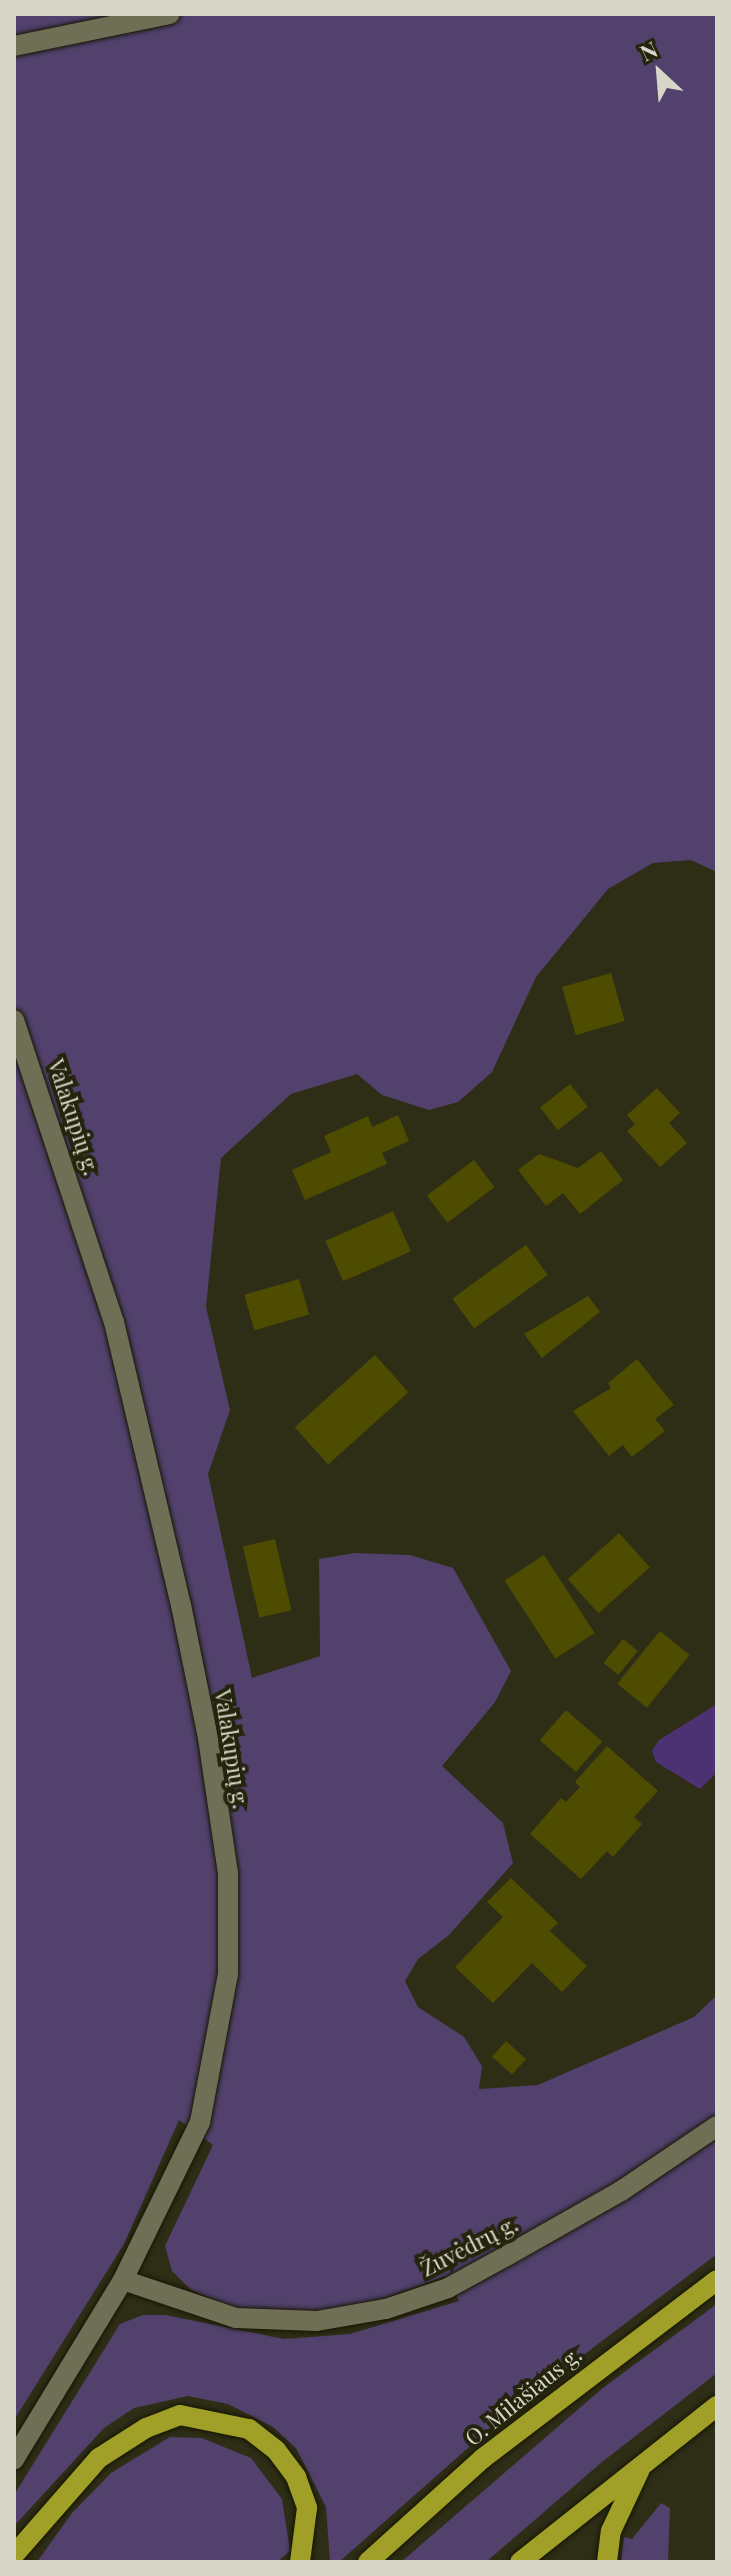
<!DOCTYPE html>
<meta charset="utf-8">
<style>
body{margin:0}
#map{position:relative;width:731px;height:2576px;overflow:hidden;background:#2e2e17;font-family:"Playfair Display",serif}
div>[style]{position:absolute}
.green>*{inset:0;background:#51416c}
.water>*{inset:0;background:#4c3273}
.building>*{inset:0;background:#4d4c01;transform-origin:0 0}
.roads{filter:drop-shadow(0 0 2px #161602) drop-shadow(0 0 2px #161602)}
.street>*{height:20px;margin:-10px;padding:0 10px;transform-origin:10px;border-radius:10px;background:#6e6f55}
.primary>*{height:20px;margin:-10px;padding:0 10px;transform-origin:10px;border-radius:10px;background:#a09f27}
span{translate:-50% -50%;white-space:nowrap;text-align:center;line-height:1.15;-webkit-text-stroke:8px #24240d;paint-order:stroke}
.street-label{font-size:22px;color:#d6d7c9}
.frame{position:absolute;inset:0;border:16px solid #d6d7c9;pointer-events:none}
.north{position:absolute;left:619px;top:32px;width:80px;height:80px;-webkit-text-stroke:6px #24240d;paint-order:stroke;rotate:334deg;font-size:22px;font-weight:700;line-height:32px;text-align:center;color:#d6d7c9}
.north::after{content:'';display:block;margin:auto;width:28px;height:36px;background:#d6d7c9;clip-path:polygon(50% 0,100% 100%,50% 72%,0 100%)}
</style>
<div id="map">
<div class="green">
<i style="clip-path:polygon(14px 14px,717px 14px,717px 872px,691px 860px,653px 863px,608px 889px,536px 977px,492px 1072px,458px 1102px,429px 1110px,382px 1095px,357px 1074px,291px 1094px,221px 1158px,206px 1307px,230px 1410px,208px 1474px,252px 1678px,320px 1656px,319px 1559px,355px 1553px,410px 1555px,453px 1568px,511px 1671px,495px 1702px,442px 1766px,503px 1823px,513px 1863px,449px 1935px,418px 1959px,405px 1981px,418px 2007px,464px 2037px,482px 2066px,479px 2089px,538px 2085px,694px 2017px,717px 1995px,717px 2254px,512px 2409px,339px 2562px,330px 2562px,326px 2507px,296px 2448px,273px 2427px,228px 2404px,188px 2396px,134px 2408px,104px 2428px,14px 2526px,14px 2495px,120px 2324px,143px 2315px,165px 2315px,284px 2339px,350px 2334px,459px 2301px,446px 2276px,368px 2304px,296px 2314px,237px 2311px,190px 2289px,172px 2271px,165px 2246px,213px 2145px,179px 2120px,124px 2244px,14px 2420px)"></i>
<i style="clip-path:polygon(717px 2304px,717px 2373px,602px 2462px,486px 2562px,401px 2562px,604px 2387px)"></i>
<i style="clip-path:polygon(170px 2437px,202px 2438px,251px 2458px,282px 2499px,290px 2551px,277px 2562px,37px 2562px,72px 2513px,111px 2473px)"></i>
<i style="clip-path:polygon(661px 2503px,670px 2508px,668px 2562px,621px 2562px,624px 2537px,632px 2539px)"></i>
</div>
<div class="water">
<i style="clip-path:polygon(717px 1704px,717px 1772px,700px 1789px,656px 1762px,652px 1751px,659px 1740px)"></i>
</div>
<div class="building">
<i style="left:611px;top:973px;width:50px;height:51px;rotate:74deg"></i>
<i style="left:570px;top:1084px;width:29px;height:38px;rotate:52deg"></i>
<i style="clip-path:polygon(657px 1088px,680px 1113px,669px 1123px,687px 1143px,660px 1167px,627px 1131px,635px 1124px,627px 1115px)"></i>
<i style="clip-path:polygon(398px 1115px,409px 1141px,382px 1153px,387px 1164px,305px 1200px,292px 1170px,331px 1152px,324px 1136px,368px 1116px,372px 1127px)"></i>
<i style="clip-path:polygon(601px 1151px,623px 1180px,580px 1214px,563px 1193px,546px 1206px,518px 1170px,539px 1154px,578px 1168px)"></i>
<i style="left:474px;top:1160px;width:34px;height:59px;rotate:53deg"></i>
<i style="left:393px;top:1211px;width:44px;height:74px;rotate:66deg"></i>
<i style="left:526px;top:1245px;width:37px;height:91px;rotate:54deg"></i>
<i style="left:299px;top:1279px;width:37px;height:57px;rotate:74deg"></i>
<i style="clip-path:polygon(588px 1296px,600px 1312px,542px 1358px,524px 1334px)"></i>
<i style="left:375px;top:1355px;width:50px;height:108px;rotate:48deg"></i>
<i style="clip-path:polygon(637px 1359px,674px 1405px,655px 1419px,665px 1431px,632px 1457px,623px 1445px,609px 1456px,573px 1411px,611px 1388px,608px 1383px)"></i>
<i style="left:619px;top:1533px;width:46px;height:69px;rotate:48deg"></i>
<i style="left:275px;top:1539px;width:73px;height:33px;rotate:77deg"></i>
<i style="left:544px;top:1555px;width:93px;height:47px;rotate:57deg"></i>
<i style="left:660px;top:1631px;width:38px;height:68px;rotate:39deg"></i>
<i style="left:623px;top:1639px;width:19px;height:31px;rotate:39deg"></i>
<i style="left:566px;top:1710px;width:48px;height:40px;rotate:41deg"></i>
<i style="clip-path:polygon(607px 1746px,658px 1791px,634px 1817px,642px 1824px,613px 1857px,607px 1851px,581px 1879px,530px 1834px,561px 1798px,566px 1802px,580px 1787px,575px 1782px)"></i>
<i style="clip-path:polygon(511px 1878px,558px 1923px,550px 1931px,587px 1966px,562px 1992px,532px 1963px,493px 2003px,455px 1967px,503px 1917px,487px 1902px)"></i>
<i style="left:506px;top:2041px;width:27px;height:21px;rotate:42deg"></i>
</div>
<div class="roads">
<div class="street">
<i style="left:14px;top:46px;width:159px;rotate:-11.6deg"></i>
<i style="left:14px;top:1020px;width:318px;rotate:71.7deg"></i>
<i style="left:114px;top:1322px;width:291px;rotate:76.7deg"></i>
<i style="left:181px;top:1605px;width:136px;rotate:78.5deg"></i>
<i style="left:208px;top:1738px;width:136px;rotate:81.6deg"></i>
<i style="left:228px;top:1873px;width:101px;rotate:90deg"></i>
<i style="left:228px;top:1974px;width:151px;rotate:100.7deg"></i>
<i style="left:200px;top:2122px;width:176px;rotate:116deg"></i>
<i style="left:123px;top:2280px;width:210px;rotate:121.3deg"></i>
<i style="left:123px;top:2280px;width:119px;rotate:18.6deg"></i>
<i style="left:236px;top:2318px;width:81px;rotate:2.1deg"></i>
<i style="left:317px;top:2321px;width:70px;rotate:-9.9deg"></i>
<i style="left:386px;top:2309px;width:65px;rotate:-18.7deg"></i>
<i style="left:448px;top:2288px;width:68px;rotate:-28.8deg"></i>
<i style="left:508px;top:2255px;width:130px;rotate:-29.5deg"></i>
<i style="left:621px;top:2191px;width:116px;rotate:-34.1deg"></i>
</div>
<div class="primary">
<i style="left:14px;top:2555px;width:129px;rotate:-48.8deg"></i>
<i style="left:99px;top:2458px;width:56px;rotate:-32.6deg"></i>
<i style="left:146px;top:2428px;width:36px;rotate:-21deg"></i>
<i style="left:180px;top:2415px;width:70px;rotate:11.5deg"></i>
<i style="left:249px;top:2429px;width:34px;rotate:38deg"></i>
<i style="left:276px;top:2450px;width:34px;rotate:53deg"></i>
<i style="left:296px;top:2477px;width:33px;rotate:70deg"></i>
<i style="left:307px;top:2508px;width:54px;rotate:97.4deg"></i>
<i style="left:368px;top:2562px;width:154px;rotate:-42.1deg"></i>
<i style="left:482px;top:2459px;width:295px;rotate:-37.3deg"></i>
<i style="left:520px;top:2562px;width:251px;rotate:-38.4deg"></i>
<i style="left:607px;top:2562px;width:31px;rotate:-83deg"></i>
<i style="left:611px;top:2531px;width:68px;rotate:-64.9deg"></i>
</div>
</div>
<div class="street-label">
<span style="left:74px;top:1117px;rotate:72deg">Valakupių g.</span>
<span style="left:232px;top:1749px;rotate:81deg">Valakupių g.</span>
<span style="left:469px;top:2246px;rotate:-27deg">Žuvėdrų g.</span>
<span style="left:523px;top:2396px;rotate:-39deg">O. Milašiaus g.</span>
</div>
<div class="frame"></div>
<div class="north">N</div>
</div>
